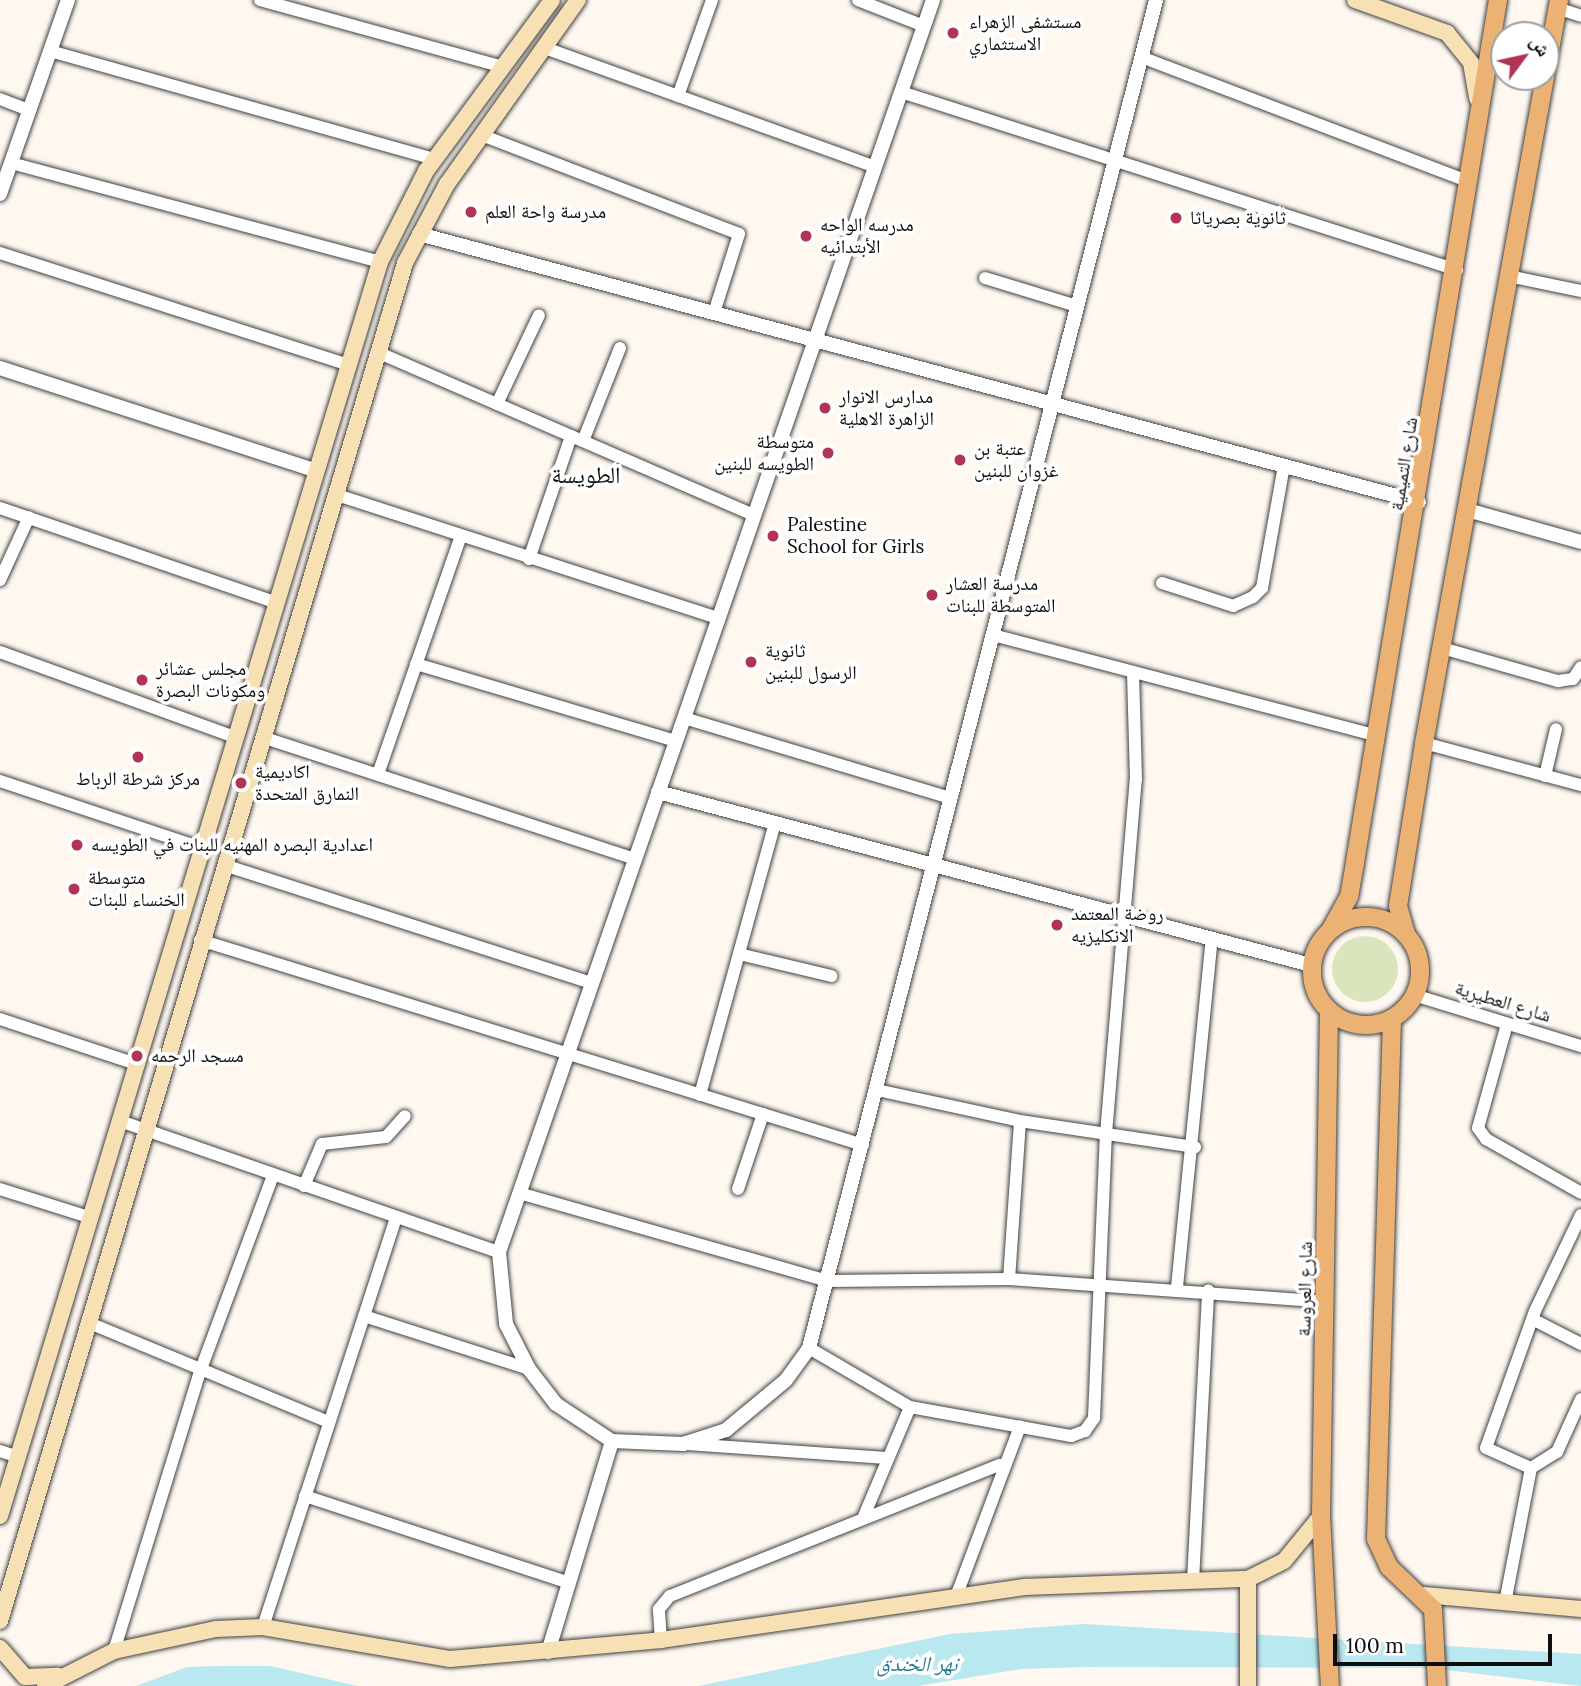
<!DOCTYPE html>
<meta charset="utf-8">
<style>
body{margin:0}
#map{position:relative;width:1581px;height:1686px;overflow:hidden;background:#fef8f1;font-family:Lora,"Noto Naskh Arabic",serif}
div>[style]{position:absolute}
.green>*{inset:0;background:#dbe5bd}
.round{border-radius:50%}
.water>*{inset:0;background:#bae8f0}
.roads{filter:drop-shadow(0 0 2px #414141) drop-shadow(0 0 2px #414141)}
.minor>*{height:12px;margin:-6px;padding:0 6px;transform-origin:6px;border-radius:6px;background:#fff}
.tertiary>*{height:14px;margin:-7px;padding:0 7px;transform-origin:7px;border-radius:7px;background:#fff}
.secondary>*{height:16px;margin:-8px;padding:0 8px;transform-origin:8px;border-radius:8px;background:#f7e0b3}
.primary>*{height:18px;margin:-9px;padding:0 9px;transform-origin:9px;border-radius:9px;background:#ebb274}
.primary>.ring{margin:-9px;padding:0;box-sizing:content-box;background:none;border:18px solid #ebb274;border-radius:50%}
.dots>*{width:19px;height:19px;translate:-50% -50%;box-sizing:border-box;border:4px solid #fff;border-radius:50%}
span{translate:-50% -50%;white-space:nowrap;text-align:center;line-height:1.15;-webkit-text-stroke:7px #fff;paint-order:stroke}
.poi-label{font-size:19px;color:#0e0e0e}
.left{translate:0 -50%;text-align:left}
.right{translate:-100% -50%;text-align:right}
.street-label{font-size:19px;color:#0e0e0e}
.water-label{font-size:21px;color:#247d94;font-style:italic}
.quarter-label{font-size:23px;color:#0e0e0e}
.north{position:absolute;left:1490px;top:21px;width:70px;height:70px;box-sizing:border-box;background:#fff;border:2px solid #9f9f9f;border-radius:50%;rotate:57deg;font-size:19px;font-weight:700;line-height:28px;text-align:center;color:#0e0e0e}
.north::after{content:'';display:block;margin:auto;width:24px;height:32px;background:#b13457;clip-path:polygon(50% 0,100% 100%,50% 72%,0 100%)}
.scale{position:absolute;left:1333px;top:1634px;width:219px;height:32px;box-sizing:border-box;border:4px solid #0e0e0e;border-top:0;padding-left:9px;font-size:21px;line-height:24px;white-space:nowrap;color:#0e0e0e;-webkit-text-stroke:5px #fff;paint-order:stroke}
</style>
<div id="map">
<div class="green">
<i class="round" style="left:1332px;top:936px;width:66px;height:66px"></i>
</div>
<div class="water">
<i style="clip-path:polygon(1084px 1624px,1581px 1654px,1581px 1686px,1430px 1668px,1087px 1667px,1021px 1669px,918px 1686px,698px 1686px,950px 1634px)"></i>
<i style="clip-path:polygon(218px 1666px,270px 1666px,358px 1686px,136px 1686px,187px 1667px)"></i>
</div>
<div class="roads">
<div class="minor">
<i style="left:260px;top:0;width:252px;rotate:15.4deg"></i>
<i style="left:858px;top:0;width:71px;rotate:21.5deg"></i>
<i style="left:1557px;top:8px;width:25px;rotate:18deg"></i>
<i style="left:545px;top:48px;width:351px;rotate:19.8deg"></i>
<i style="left:50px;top:51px;width:400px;rotate:15.7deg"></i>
<i style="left:1141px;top:57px;width:350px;rotate:20.8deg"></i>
<i style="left:901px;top:92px;width:584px;rotate:17.75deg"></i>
<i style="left:678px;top:96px;width:102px;rotate:-70.5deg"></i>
<i style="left:0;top:99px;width:31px;rotate:21deg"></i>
<i style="left:484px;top:136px;width:273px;rotate:21deg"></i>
<i style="left:739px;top:234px;width:83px;rotate:107.6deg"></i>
<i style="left:11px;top:163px;width:382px;rotate:15deg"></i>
<i style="left:0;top:253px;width:366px;rotate:17.8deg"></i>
<i style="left:1509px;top:276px;width:74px;rotate:11.8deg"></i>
<i style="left:985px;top:278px;width:96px;rotate:16.9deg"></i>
<i style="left:377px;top:352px;width:411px;rotate:23.4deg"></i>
<i style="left:497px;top:404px;width:98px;rotate:-64.7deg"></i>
<i style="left:583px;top:441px;width:100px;rotate:-68.3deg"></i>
<i style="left:334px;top:494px;width:404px;rotate:17.9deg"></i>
<i style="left:0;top:508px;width:287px;rotate:18.9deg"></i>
<i style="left:529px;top:559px;width:130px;rotate:-71.1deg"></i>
<i style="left:0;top:580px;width:69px;rotate:-65.3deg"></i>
<i style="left:1162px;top:583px;width:75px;rotate:17.9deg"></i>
<i style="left:1233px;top:606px;width:22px;rotate:-24deg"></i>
<i style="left:1253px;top:597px;width:13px;rotate:-45deg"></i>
<i style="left:1262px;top:588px;width:124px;rotate:-79.8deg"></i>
<i style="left:993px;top:635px;width:398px;rotate:14.7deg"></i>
<i style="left:1442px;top:648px;width:121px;rotate:15.9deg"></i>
<i style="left:1558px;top:681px;width:15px;rotate:-8deg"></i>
<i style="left:1573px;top:679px;width:14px;rotate:-56deg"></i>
<i style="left:0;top:652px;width:247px;rotate:19.9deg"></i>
<i style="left:416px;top:664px;width:271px;rotate:16.5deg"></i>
<i style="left:684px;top:718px;width:279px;rotate:16.7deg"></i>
<i style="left:265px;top:738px;width:389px;rotate:18.1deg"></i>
<i style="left:1424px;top:743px;width:163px;rotate:15deg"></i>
<i style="left:378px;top:774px;width:250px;rotate:-70.8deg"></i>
<i style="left:1545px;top:776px;width:48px;rotate:-76.8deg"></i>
<i style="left:0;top:781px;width:212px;rotate:18.4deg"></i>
<i style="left:224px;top:865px;width:386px;rotate:17.8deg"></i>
<i style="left:200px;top:940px;width:694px;rotate:17.18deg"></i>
<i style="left:739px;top:954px;width:95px;rotate:13.4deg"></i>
<i style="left:1414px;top:995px;width:175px;rotate:17deg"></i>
<i style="left:0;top:1019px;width:143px;rotate:18.3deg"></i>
<i style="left:1507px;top:1024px;width:108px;rotate:105.6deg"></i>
<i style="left:1478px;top:1128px;width:14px;rotate:54deg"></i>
<i style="left:1486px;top:1139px;width:109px;rotate:29.6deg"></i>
<i style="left:877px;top:1090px;width:146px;rotate:12.2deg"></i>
<i style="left:1020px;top:1121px;width:177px;rotate:8.5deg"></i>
<i style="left:700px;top:1095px;width:282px;rotate:-74.6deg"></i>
<i style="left:120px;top:1121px;width:401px;rotate:19.1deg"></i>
<i style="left:304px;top:1186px;width:46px;rotate:-66.8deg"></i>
<i style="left:322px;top:1144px;width:64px;rotate:-6.2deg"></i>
<i style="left:386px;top:1137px;width:28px;rotate:-48deg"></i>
<i style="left:0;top:1189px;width:96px;rotate:17.5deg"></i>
<i style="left:738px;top:1189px;width:79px;rotate:-71.6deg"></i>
<i style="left:519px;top:1193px;width:321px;rotate:15.9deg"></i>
<i style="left:828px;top:1281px;width:181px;rotate:-0.6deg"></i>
<i style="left:1009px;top:1279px;width:318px;rotate:4.1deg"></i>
<i style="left:1581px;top:1215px;width:106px;rotate:115.6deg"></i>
<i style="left:1535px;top:1311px;width:145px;rotate:109.7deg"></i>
<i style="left:1486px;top:1448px;width:49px;rotate:24deg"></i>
<i style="left:1531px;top:1468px;width:31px;rotate:-32deg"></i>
<i style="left:1557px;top:1452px;width:58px;rotate:-65.6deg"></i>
<i style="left:1009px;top:1279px;width:158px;rotate:-86deg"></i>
<i style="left:1177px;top:1287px;width:350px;rotate:-84.3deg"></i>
<i style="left:364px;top:1316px;width:173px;rotate:17.8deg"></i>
<i style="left:1534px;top:1320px;width:53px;rotate:27.1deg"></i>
<i style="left:87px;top:1322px;width:262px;rotate:22.5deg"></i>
<i style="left:809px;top:1348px;width:117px;rotate:30.3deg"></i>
<i style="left:910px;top:1407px;width:164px;rotate:10.2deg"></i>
<i style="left:1071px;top:1436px;width:15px;rotate:-20deg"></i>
<i style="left:1085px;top:1431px;width:16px;rotate:-55deg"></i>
<i style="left:1094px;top:1418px;width:284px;rotate:-87.6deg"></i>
<i style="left:1106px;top:1134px;width:355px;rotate:-85.2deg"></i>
<i style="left:1136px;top:780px;width:108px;rotate:-91.6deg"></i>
<i style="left:686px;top:1444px;width:202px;rotate:4deg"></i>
<i style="left:0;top:1451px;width:19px;rotate:18deg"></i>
<i style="left:305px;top:1496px;width:278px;rotate:18.2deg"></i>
<i style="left:864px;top:1516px;width:118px;rotate:-67.1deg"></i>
<i style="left:1193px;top:1581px;width:291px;rotate:-87deg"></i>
<i style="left:957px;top:1594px;width:179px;rotate:-69.4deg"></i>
<i style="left:1505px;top:1603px;width:137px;rotate:-79.1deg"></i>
<i style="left:263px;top:1627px;width:431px;rotate:-72deg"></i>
<i style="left:661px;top:1640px;width:31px;rotate:-94deg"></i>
<i style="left:659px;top:1609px;width:17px;rotate:-50deg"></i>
<i style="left:670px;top:1596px;width:355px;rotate:-21.7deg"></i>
<i style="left:114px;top:1651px;width:295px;rotate:-72.9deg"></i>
<i style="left:201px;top:1369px;width:207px;rotate:-69.6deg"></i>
</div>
<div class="tertiary">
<i style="left:933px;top:0;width:1325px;rotate:109.12deg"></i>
<i style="left:499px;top:1252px;width:72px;rotate:84.4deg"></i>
<i style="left:506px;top:1324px;width:51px;rotate:62.9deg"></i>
<i style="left:529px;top:1369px;width:44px;rotate:52.4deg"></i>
<i style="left:556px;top:1404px;width:67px;rotate:33.5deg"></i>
<i style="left:612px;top:1441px;width:71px;rotate:2.4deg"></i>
<i style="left:683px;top:1444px;width:45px;rotate:-18deg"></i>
<i style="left:726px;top:1430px;width:78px;rotate:-39.8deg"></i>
<i style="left:786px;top:1380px;width:39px;rotate:-54deg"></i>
<i style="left:809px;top:1348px;width:1392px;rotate:-75.56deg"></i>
<i style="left:0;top:194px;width:206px;rotate:-70.7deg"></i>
<i style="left:419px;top:234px;width:1035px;rotate:15deg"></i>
<i style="left:0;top:368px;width:329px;rotate:18deg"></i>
<i style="left:1467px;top:510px;width:118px;rotate:15.7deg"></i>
<i style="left:658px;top:792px;width:676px;rotate:14.84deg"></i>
<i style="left:548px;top:1652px;width:220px;rotate:-73.1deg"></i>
</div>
<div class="secondary">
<i style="left:1355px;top:0;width:98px;rotate:19.7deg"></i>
<i style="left:1447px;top:33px;width:38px;rotate:51deg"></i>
<i style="left:1471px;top:63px;width:36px;rotate:80deg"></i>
<i style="left:0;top:1516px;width:1310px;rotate:-73.14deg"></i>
<i style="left:380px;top:262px;width:102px;rotate:-63.2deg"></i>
<i style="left:426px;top:171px;width:212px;rotate:-53.6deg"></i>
<i style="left:1424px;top:1595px;width:158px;rotate:5.1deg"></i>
<i style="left:0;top:1621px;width:1417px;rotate:-73.39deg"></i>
<i style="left:405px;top:263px;width:89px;rotate:-62deg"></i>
<i style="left:447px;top:184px;width:226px;rotate:-54.6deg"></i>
<i style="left:0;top:1648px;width:38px;rotate:49deg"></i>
<i style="left:25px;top:1677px;width:33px;rotate:-2deg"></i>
<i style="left:45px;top:1686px;width:77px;rotate:-26.9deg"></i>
<i style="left:114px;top:1651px;width:104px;rotate:-12.2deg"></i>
<i style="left:216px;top:1629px;width:47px;rotate:-2.4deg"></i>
<i style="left:263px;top:1627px;width:190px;rotate:9.7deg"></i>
<i style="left:450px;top:1659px;width:212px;rotate:-5.1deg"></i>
<i style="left:661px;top:1640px;width:368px;rotate:-8.3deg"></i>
<i style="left:1025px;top:1587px;width:223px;rotate:-2.1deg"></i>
<i style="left:1248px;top:1686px;width:107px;rotate:-90deg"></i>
<i style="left:1248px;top:1579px;width:40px;rotate:-26.6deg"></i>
<i style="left:1284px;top:1561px;width:58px;rotate:-50.6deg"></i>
</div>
<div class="primary">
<i style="left:1546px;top:72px;width:73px;rotate:-79.8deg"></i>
<i class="ring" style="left:1312px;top:917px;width:90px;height:90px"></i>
<i style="left:1331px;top:929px;width:37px;rotate:-61deg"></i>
<i style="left:1349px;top:897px;width:36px;rotate:-80deg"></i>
<i style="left:1355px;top:862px;width:874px;rotate:-80.58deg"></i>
<i style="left:1406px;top:934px;width:29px;rotate:-106deg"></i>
<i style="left:1398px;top:906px;width:165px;rotate:-80.9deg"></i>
<i style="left:1424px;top:743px;width:677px;rotate:-79.7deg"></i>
<i style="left:1329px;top:1012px;width:504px;rotate:90.91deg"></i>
<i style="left:1321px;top:1516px;width:170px;rotate:87deg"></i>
<i style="left:1392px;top:1019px;width:520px;rotate:91.76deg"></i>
<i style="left:1376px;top:1539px;width:31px;rotate:65deg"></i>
<i style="left:1389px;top:1567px;width:61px;rotate:43.7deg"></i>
<i style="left:1433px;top:1609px;width:77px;rotate:87deg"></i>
</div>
</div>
<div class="dots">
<i style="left:953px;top:33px;background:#b13457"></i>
<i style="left:471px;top:212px;background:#b13457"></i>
<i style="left:1176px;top:218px;background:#b13457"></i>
<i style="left:806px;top:236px;background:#b13457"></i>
<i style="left:825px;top:408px;background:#b13457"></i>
<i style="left:828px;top:453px;background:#b13457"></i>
<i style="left:960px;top:460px;background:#b13457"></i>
<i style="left:773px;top:536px;background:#b13457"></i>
<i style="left:932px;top:595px;background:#b13457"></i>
<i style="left:751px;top:662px;background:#b13457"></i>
<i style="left:142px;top:680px;background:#b13457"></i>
<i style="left:138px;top:757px;background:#b13457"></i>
<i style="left:241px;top:783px;background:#b13457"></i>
<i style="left:77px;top:845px;background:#b13457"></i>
<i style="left:74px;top:889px;background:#b13457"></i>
<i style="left:1057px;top:925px;background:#b13457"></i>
<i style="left:137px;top:1056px;background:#b13457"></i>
</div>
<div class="poi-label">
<span class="left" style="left:969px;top:33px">مستشفى الزهراء<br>الاستثماري</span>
<span class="left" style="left:485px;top:212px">مدرسة واحة العلم</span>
<span class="left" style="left:1190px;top:218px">ثانوية بصرياثا</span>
<span class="left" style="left:820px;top:236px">مدرسه الواحه<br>الأبتدائيه</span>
<span class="left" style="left:839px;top:408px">مدارس الانوار<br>الزاهرة الاهلية</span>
<span class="right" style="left:814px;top:453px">متوسطة<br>الطويسه للبنين</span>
<span class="left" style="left:974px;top:460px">عتبة بن<br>غزوان للبنين</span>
<span class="left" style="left:787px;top:536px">Palestine<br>School for Girls</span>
<span class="left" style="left:946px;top:595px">مدرسة العشار<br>المتوسطة للبنات</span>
<span class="left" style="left:765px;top:662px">ثانوية<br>الرسول للبنين</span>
<span class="left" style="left:156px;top:680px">مجلس عشائر<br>ومكونات البصرة</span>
<span class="left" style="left:255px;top:783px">اكاديمية<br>النمارق المتحدة</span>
<span style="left:138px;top:779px">مركز شرطة الرباط</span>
<span class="left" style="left:91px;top:845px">اعدادية البصره المهنيه للبنات في الطويسه</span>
<span class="left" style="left:88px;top:889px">متوسطة<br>الخنساء للبنات</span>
<span class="left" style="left:1071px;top:925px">روضة المعتمد<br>الانكليزيه</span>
<span class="left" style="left:151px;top:1056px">مسجد الرحمه</span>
</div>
<div class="street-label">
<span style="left:1404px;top:464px;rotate:-81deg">شارع التميمية</span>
<span style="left:1503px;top:1002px;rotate:17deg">شارع العطيرية</span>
<span style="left:1305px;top:1289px;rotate:-89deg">شارع العروسة</span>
</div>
<div class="water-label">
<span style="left:917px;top:1664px">نهر الخندق</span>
</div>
<div class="quarter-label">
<span style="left:586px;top:475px">الطويسة</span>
</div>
<div class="north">ش</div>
<div class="scale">100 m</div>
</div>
